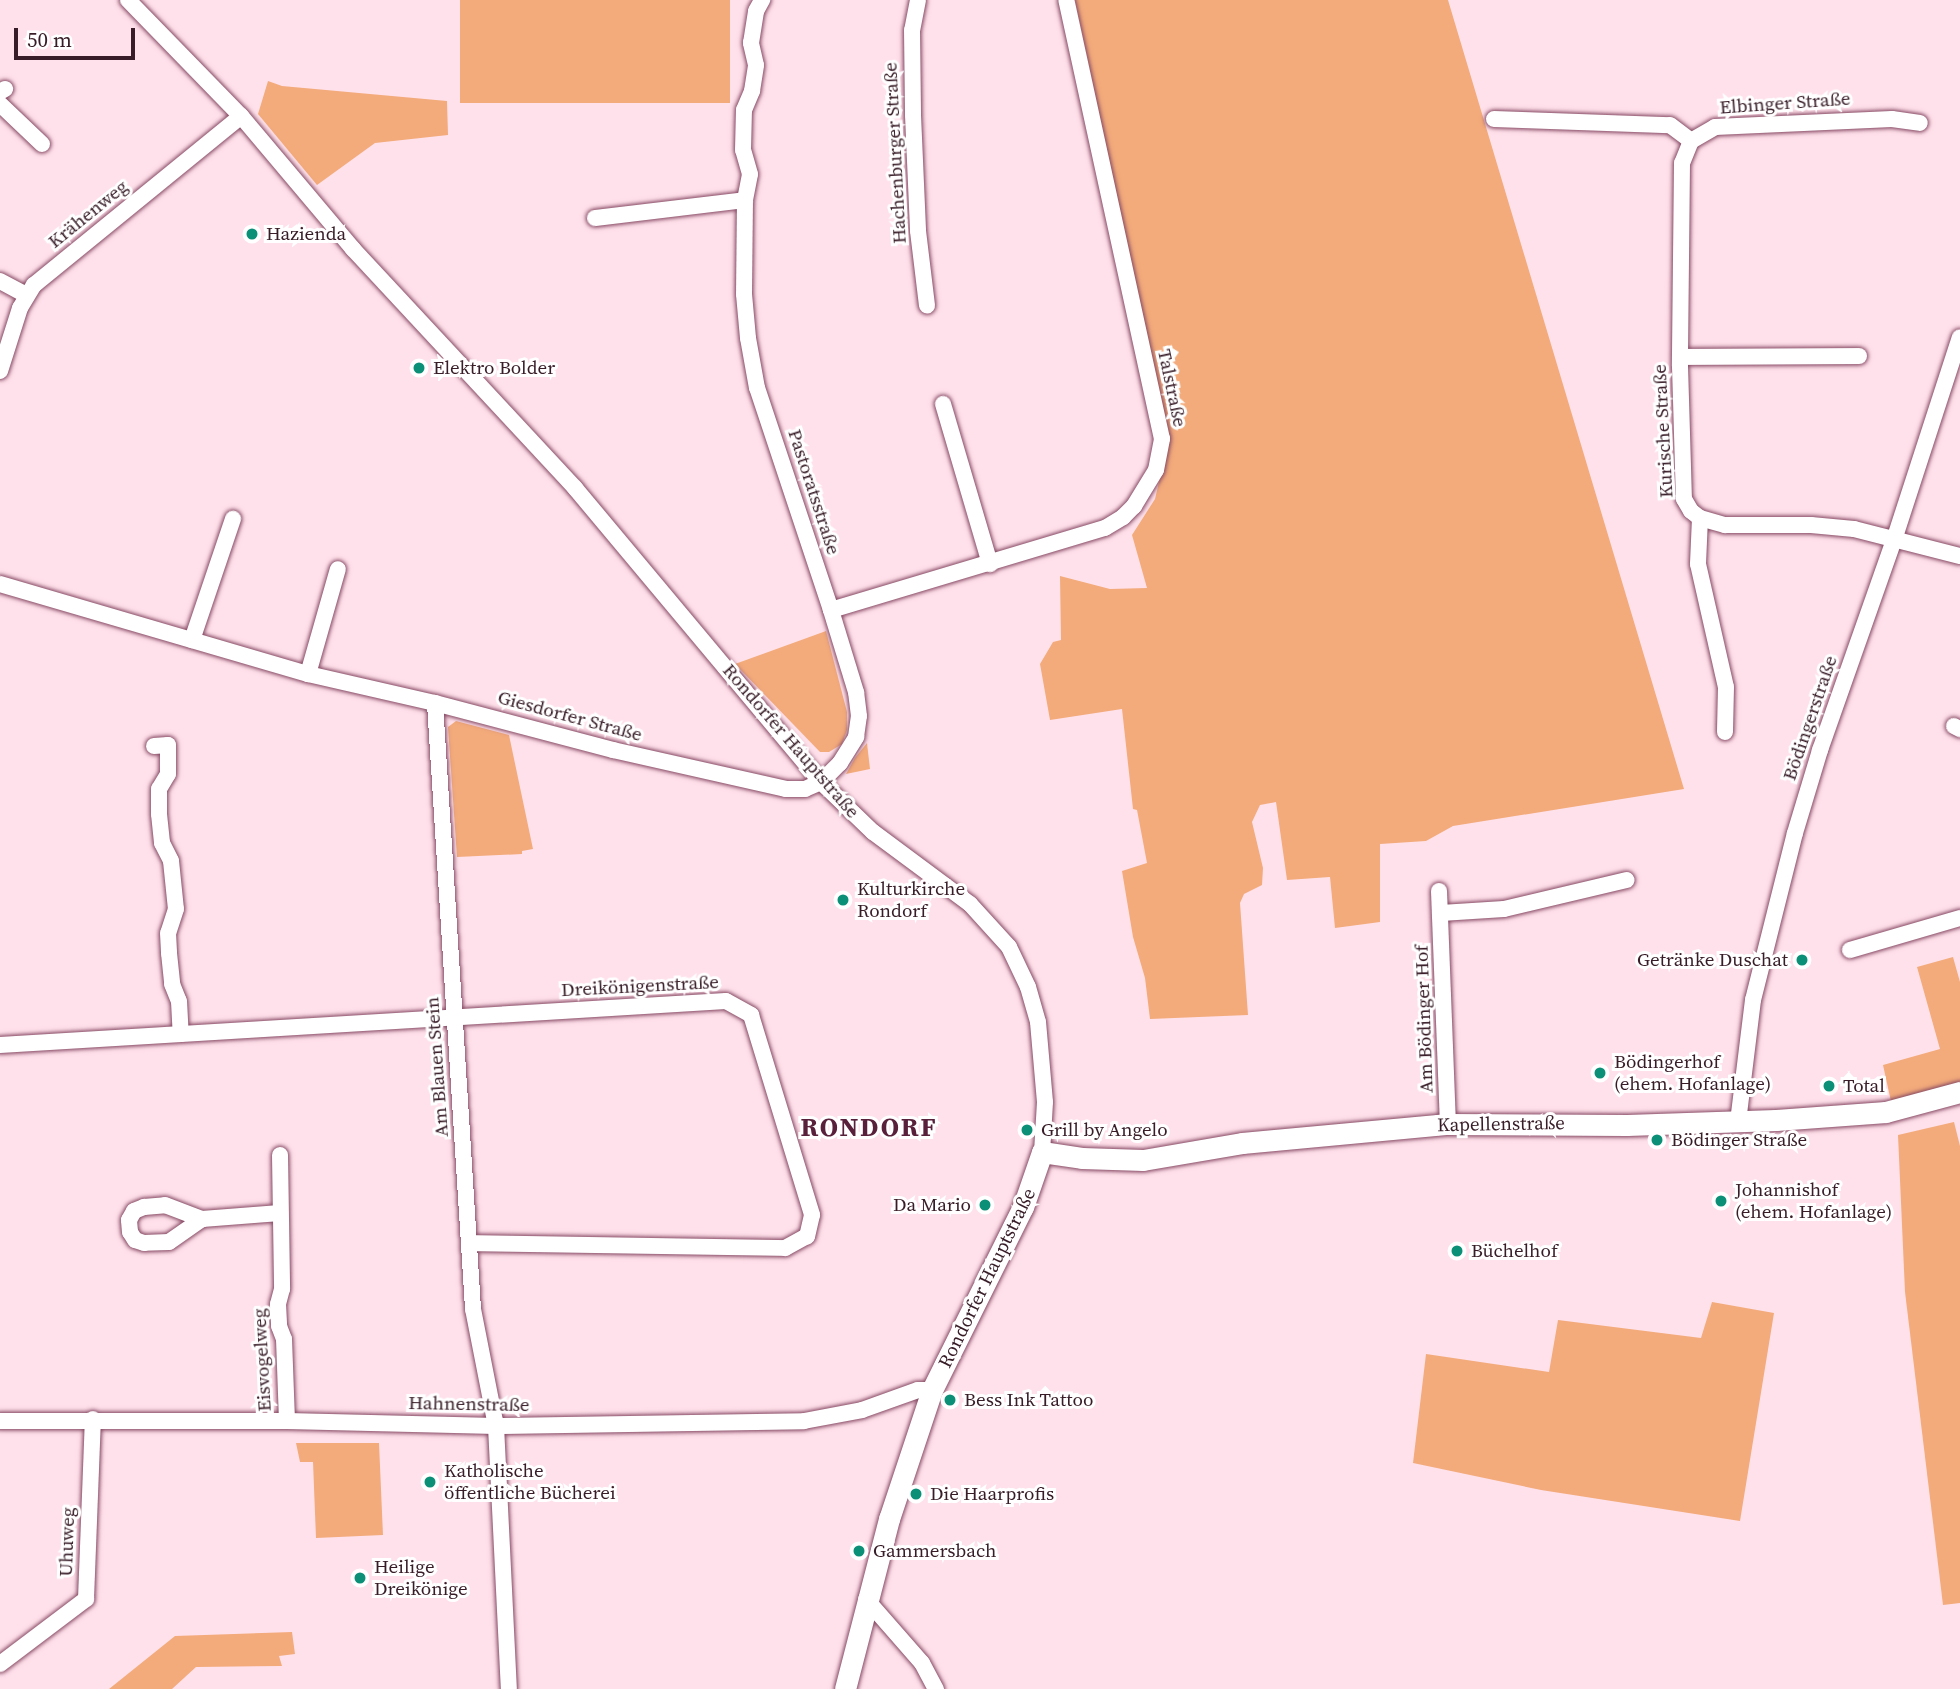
<!DOCTYPE html>
<meta charset="utf-8">
<style>
body{margin:0}
#map{position:relative;width:1960px;height:1689px;overflow:hidden;background:#ffe1eb;font-family:"Source Serif 4",serif}
div>[style]{position:absolute}
.green>*{inset:0;background:#f3ab7b;transform-origin:0 0}
.roads{filter:drop-shadow(0 0 2px #874963) drop-shadow(0 0 2px #874963)}
.minor>*{height:16px;margin:-8px;padding:0 8px;transform-origin:8px;border-radius:8px;background:#fff}
.major>*{height:21px;margin:-10.5px;padding:0 10.5px;transform-origin:10.5px;border-radius:10.5px;background:#fff}
.dots>*{width:19px;height:19px;translate:-50% -50%;box-sizing:border-box;border:4px solid #fff;border-radius:50%}
span{translate:-50% -50%;white-space:nowrap;text-align:center;line-height:1.15;-webkit-text-stroke:6px #fff;paint-order:stroke}
.street-label{font-size:19px;color:#381d28}
.poi-label{font-size:19px;color:#381d28}
.left{translate:0 -50%;text-align:left}
.right{translate:-100% -50%;text-align:right}
.district-label{font-size:26px;color:#58203a;font-weight:700;letter-spacing:2px}
.scale{position:absolute;left:14px;top:28px;width:121px;height:32px;box-sizing:border-box;border:4px solid #381d28;border-top:0;padding-left:9px;font-size:21px;line-height:24px;white-space:nowrap;color:#381d28;-webkit-text-stroke:5px #fff;paint-order:stroke}
</style>
<div id="map">
<div class="green">
<i style="left:460px;top:0;width:270px;height:103px"></i>
<i style="clip-path:polygon(1075px 0,1448px 0,1684px 789px,1453px 826px,1426px 841px,1380px 844px,1380px 922px,1335px 928px,1330px 877px,1287px 880px,1276px 802px,1260px 805px,1252px 822px,1263px 868px,1262px 885px,1244px 894px,1240px 903px,1248px 1015px,1150px 1019px,1145px 978px,1133px 937px,1122px 871px,1147px 863px,1137px 810px,1133px 809px,1122px 709px,1050px 720px,1040px 664px,1053px 642px,1061px 640px,1060px 576px,1110px 589px,1147px 588px,1132px 535px,1155px 499px,1169px 440px)"></i>
<i style="clip-path:polygon(268px 81px,282px 86px,447px 101px,448px 135px,375px 143px,317px 185px,258px 114px)"></i>
<i style="clip-path:polygon(826px 631px,847px 712px,847px 730px,842px 744px,829px 752px,820px 752px,735px 664px)"></i>
<i style="clip-path:polygon(456px 721px,509px 735px,533px 849px,522px 851px,522px 854px,457px 857px,448px 727px)"></i>
<i style="clip-path:polygon(867px 743px,870px 769px,846px 774px,855px 758px)"></i>
<i style="clip-path:polygon(1953px 957px,1960px 982px,1960px 1087px,1892px 1106px,1883px 1065px,1940px 1049px,1917px 967px)"></i>
<i style="clip-path:polygon(1954px 1122px,1960px 1146px,1960px 1603px,1943px 1605px,1905px 1292px,1898px 1135px)"></i>
<i style="clip-path:polygon(1712px 1302px,1774px 1313px,1740px 1521px,1541px 1490px,1413px 1463px,1426px 1354px,1549px 1372px,1558px 1320px,1701px 1338px)"></i>
<i style="clip-path:polygon(296px 1443px,379px 1443px,383px 1535px,316px 1538px,313px 1462px,300px 1462px)"></i>
<i style="clip-path:polygon(292px 1632px,295px 1654px,279px 1656px,282px 1666px,196px 1667px,172px 1689px,109px 1689px,175px 1636px)"></i>
</div>
<div class="roads">
<div class="minor">
<i style="left:128px;top:0;width:162px;rotate:45.8deg"></i>
<i style="left:241px;top:116px;width:174px;rotate:49.9deg"></i>
<i style="left:353px;top:249px;width:326px;rotate:47.1deg"></i>
<i style="left:575px;top:488px;width:383px;rotate:50.1deg"></i>
<i style="left:821px;top:782px;width:72px;rotate:43.9deg"></i>
<i style="left:873px;top:832px;width:121px;rotate:36.6deg"></i>
<i style="left:970px;top:904px;width:58px;rotate:47.8deg"></i>
<i style="left:1009px;top:947px;width:44px;rotate:64.6deg"></i>
<i style="left:1028px;top:987px;width:36px;rotate:74deg"></i>
<i style="left:1038px;top:1022px;width:80px;rotate:85deg"></i>
<i style="left:1045px;top:1102px;width:50px;rotate:93.4deg"></i>
<i style="left:918px;top:0;width:31px;rotate:101deg"></i>
<i style="left:912px;top:30px;width:85px;rotate:89.3deg"></i>
<i style="left:913px;top:115px;width:116px;rotate:87.5deg"></i>
<i style="left:918px;top:231px;width:75px;rotate:83.1deg"></i>
<i style="left:0;top:92px;width:6px;rotate:-31deg"></i>
<i style="left:0;top:104px;width:58px;rotate:43.6deg"></i>
<i style="left:1494px;top:119px;width:176px;rotate:2deg"></i>
<i style="left:1670px;top:125px;width:26px;rotate:37deg"></i>
<i style="left:1691px;top:141px;width:24px;rotate:112deg"></i>
<i style="left:1682px;top:163px;width:203px;rotate:90.6deg"></i>
<i style="left:1680px;top:366px;width:133px;rotate:88.3deg"></i>
<i style="left:1684px;top:499px;width:14px;rotate:60deg"></i>
<i style="left:1691px;top:511px;width:11px;rotate:38deg"></i>
<i style="left:1700px;top:518px;width:26px;rotate:16deg"></i>
<i style="left:1725px;top:525px;width:86px"></i>
<i style="left:1811px;top:525px;width:43px;rotate:5.3deg"></i>
<i style="left:1854px;top:529px;width:109px;rotate:14.3deg"></i>
<i style="left:1691px;top:141px;width:28px;rotate:-30deg"></i>
<i style="left:1715px;top:127px;width:177px;rotate:-2.6deg"></i>
<i style="left:1892px;top:119px;width:28px;rotate:8deg"></i>
<i style="left:595px;top:218px;width:151px;rotate:-6.8deg"></i>
<i style="left:0;top:281px;width:30px;rotate:28deg"></i>
<i style="left:1680px;top:357px;width:179px;rotate:-0.3deg"></i>
<i style="left:0;top:371px;width:66px;rotate:-72.4deg"></i>
<i style="left:20px;top:308px;width:27px;rotate:-59deg"></i>
<i style="left:34px;top:285px;width:267px;rotate:-39.2deg"></i>
<i style="left:943px;top:404px;width:167px;rotate:73.6deg"></i>
<i style="left:1700px;top:518px;width:46px;rotate:92.5deg"></i>
<i style="left:1698px;top:564px;width:126px;rotate:77.2deg"></i>
<i style="left:1726px;top:687px;width:45px;rotate:91.3deg"></i>
<i style="left:0;top:584px;width:321px;rotate:16.3deg"></i>
<i style="left:308px;top:674px;width:130px;rotate:12.9deg"></i>
<i style="left:435px;top:703px;width:184px;rotate:14.8deg"></i>
<i style="left:613px;top:750px;width:177px;rotate:12.7deg"></i>
<i style="left:786px;top:789px;width:19px"></i>
<i style="left:805px;top:789px;width:17px;rotate:-24deg"></i>
<i style="left:821px;top:782px;width:27px;rotate:-45deg"></i>
<i style="left:840px;top:763px;width:31px;rotate:-58deg"></i>
<i style="left:856px;top:737px;width:21px;rotate:-82deg"></i>
<i style="left:859px;top:716px;width:24px;rotate:-97deg"></i>
<i style="left:856px;top:692px;width:86px;rotate:-107deg"></i>
<i style="left:831px;top:610px;width:234px;rotate:-108.4deg"></i>
<i style="left:757px;top:388px;width:51px;rotate:-100.2deg"></i>
<i style="left:748px;top:338px;width:44px;rotate:-95.2deg"></i>
<i style="left:744px;top:294px;width:94px;rotate:-89.4deg"></i>
<i style="left:745px;top:200px;width:26px;rotate:-79deg"></i>
<i style="left:750px;top:174px;width:25px;rotate:-106deg"></i>
<i style="left:743px;top:150px;width:40px;rotate:-88.6deg"></i>
<i style="left:744px;top:110px;width:21px;rotate:-67deg"></i>
<i style="left:752px;top:91px;width:26px;rotate:-81deg"></i>
<i style="left:756px;top:65px;width:23px;rotate:-103deg"></i>
<i style="left:751px;top:43px;width:32px;rotate:-81deg"></i>
<i style="left:756px;top:11px;width:13px;rotate:-61deg"></i>
<i style="left:831px;top:610px;width:286px;rotate:-16.7deg"></i>
<i style="left:1105px;top:528px;width:21px;rotate:-31deg"></i>
<i style="left:1123px;top:517px;width:16px;rotate:-45deg"></i>
<i style="left:1134px;top:506px;width:42px;rotate:-58.6deg"></i>
<i style="left:1156px;top:470px;width:32px;rotate:-79deg"></i>
<i style="left:1162px;top:439px;width:449px;rotate:-102.3deg"></i>
<i style="left:192px;top:640px;width:128px;rotate:-71.3deg"></i>
<i style="left:308px;top:674px;width:109px;rotate:-74.1deg"></i>
<i style="left:435px;top:703px;width:607px;rotate:86.41deg"></i>
<i style="left:473px;top:1309px;width:119px;rotate:78.9deg"></i>
<i style="left:496px;top:1426px;width:263px;rotate:87.2deg"></i>
<i style="left:1954px;top:726px;width:7px;rotate:27deg"></i>
<i style="left:154px;top:746px;width:14px;rotate:-4deg"></i>
<i style="left:168px;top:745px;width:29px;rotate:90deg"></i>
<i style="left:168px;top:774px;width:17px;rotate:121deg"></i>
<i style="left:159px;top:789px;width:25px;rotate:90deg"></i>
<i style="left:159px;top:814px;width:29px;rotate:84deg"></i>
<i style="left:162px;top:843px;width:20px;rotate:63deg"></i>
<i style="left:171px;top:861px;width:48px;rotate:84.1deg"></i>
<i style="left:176px;top:909px;width:25px;rotate:108deg"></i>
<i style="left:168px;top:933px;width:20px;rotate:87deg"></i>
<i style="left:169px;top:953px;width:31px;rotate:84deg"></i>
<i style="left:172px;top:984px;width:18px;rotate:68deg"></i>
<i style="left:179px;top:1001px;width:33px;rotate:87deg"></i>
<i style="left:1439px;top:891px;width:233px;rotate:87.8deg"></i>
<i style="left:1441px;top:913px;width:63px;rotate:-3.6deg"></i>
<i style="left:1504px;top:909px;width:126px;rotate:-13.3deg"></i>
<i style="left:1850px;top:950px;width:115px;rotate:-16.2deg"></i>
<i style="left:0;top:1045px;width:727px;rotate:-3.47deg"></i>
<i style="left:726px;top:1001px;width:29px;rotate:29deg"></i>
<i style="left:751px;top:1015px;width:209px;rotate:73deg"></i>
<i style="left:812px;top:1215px;width:22px;rotate:103deg"></i>
<i style="left:807px;top:1236px;width:25px;rotate:151deg"></i>
<i style="left:785px;top:1248px;width:314px;rotate:-179.1deg"></i>
<i style="left:1738px;top:1122px;width:123px;rotate:-83deg"></i>
<i style="left:1753px;top:1000px;width:172px;rotate:-75.9deg"></i>
<i style="left:1795px;top:833px;width:87px;rotate:-73.2deg"></i>
<i style="left:1820px;top:750px;width:223px;rotate:-70.6deg"></i>
<i style="left:1894px;top:540px;width:213px;rotate:-72deg"></i>
<i style="left:280px;top:1155px;width:134px;rotate:89.1deg"></i>
<i style="left:282px;top:1289px;width:16px;rotate:105deg"></i>
<i style="left:278px;top:1304px;width:22px;rotate:87deg"></i>
<i style="left:279px;top:1326px;width:14px;rotate:69deg"></i>
<i style="left:284px;top:1339px;width:82px;rotate:87.9deg"></i>
<i style="left:202px;top:1219px;width:40px;rotate:145.1deg"></i>
<i style="left:169px;top:1242px;width:25px;rotate:178deg"></i>
<i style="left:144px;top:1243px;width:9px;rotate:-162deg"></i>
<i style="left:135px;top:1240px;width:9px;rotate:-122deg"></i>
<i style="left:130px;top:1232px;width:12px;rotate:-95deg"></i>
<i style="left:129px;top:1220px;width:10px;rotate:-61deg"></i>
<i style="left:134px;top:1211px;width:11px;rotate:-22deg"></i>
<i style="left:144px;top:1207px;width:21px;rotate:-5deg"></i>
<i style="left:165px;top:1205px;width:40px;rotate:21deg"></i>
<i style="left:202px;top:1219px;width:78px;rotate:-4.4deg"></i>
<i style="left:0;top:1421px;width:287px"></i>
<i style="left:287px;top:1421px;width:209px;rotate:1.4deg"></i>
<i style="left:496px;top:1426px;width:308px;rotate:-0.9deg"></i>
<i style="left:804px;top:1421px;width:59px;rotate:-10.7deg"></i>
<i style="left:862px;top:1410px;width:59px;rotate:-19.7deg"></i>
<i style="left:918px;top:1390px;width:14px"></i>
<i style="left:866px;top:1599px;width:85px;rotate:48.8deg"></i>
<i style="left:922px;top:1663px;width:30px;rotate:62deg"></i>
<i style="left:0;top:1664px;width:108px;rotate:-37.1deg"></i>
<i style="left:86px;top:1599px;width:180px;rotate:-87.8deg"></i>
</div>
<div class="major">
<i style="left:845px;top:1689px;width:176px;rotate:-75.5deg"></i>
<i style="left:889px;top:1519px;width:136px;rotate:-71.6deg"></i>
<i style="left:932px;top:1390px;width:204px;rotate:-63.6deg"></i>
<i style="left:1023px;top:1207px;width:58px;rotate:-70.9deg"></i>
<i style="left:1042px;top:1152px;width:40px;rotate:8.5deg"></i>
<i style="left:1082px;top:1158px;width:61px;rotate:1.9deg"></i>
<i style="left:1143px;top:1160px;width:100px;rotate:-9.7deg"></i>
<i style="left:1242px;top:1143px;width:207px;rotate:-5.3deg"></i>
<i style="left:1448px;top:1124px;width:179px;rotate:0.3deg"></i>
<i style="left:1627px;top:1125px;width:149px;rotate:-1.9deg"></i>
<i style="left:1776px;top:1120px;width:110px;rotate:-4.2deg"></i>
<i style="left:1886px;top:1112px;width:77px;rotate:-15.1deg"></i>
</div>
</div>
<div class="dots">
<i style="left:252px;top:234px;background:#0b8f76"></i>
<i style="left:419px;top:368px;background:#0b8f76"></i>
<i style="left:843px;top:900px;background:#0b8f76"></i>
<i style="left:1802px;top:960px;background:#0b8f76"></i>
<i style="left:1600px;top:1073px;background:#0b8f76"></i>
<i style="left:1829px;top:1086px;background:#0b8f76"></i>
<i style="left:1027px;top:1130px;background:#0b8f76"></i>
<i style="left:1657px;top:1140px;background:#0b8f76"></i>
<i style="left:1721px;top:1201px;background:#0b8f76"></i>
<i style="left:985px;top:1205px;background:#0b8f76"></i>
<i style="left:1457px;top:1251px;background:#0b8f76"></i>
<i style="left:950px;top:1400px;background:#0b8f76"></i>
<i style="left:430px;top:1482px;background:#0b8f76"></i>
<i style="left:916px;top:1494px;background:#0b8f76"></i>
<i style="left:859px;top:1551px;background:#0b8f76"></i>
<i style="left:360px;top:1578px;background:#0b8f76"></i>
</div>
<div class="street-label">
<span style="left:1785px;top:103px;rotate:-4deg">Elbinger Straße</span>
<span style="left:895px;top:153px;rotate:-93deg">Hachenburger Straße</span>
<span style="left:88px;top:214px;rotate:-39deg">Krähenweg</span>
<span style="left:1172px;top:388px;rotate:78deg">Talstraße</span>
<span style="left:1663px;top:431px;rotate:-93deg">Kurische Straße</span>
<span style="left:814px;top:492px;rotate:72deg">Pastoratsstraße</span>
<span style="left:570px;top:716px;rotate:15deg">Giesdorfer Straße</span>
<span style="left:1810px;top:718px;rotate:-71deg">Bödingerstraße</span>
<span style="left:791px;top:741px;rotate:49deg">Rondorfer Hauptstraße</span>
<span style="left:640px;top:986px;rotate:-3deg">Dreikönigenstraße</span>
<span style="left:1424px;top:1019px;rotate:-92deg">Am Bödinger Hof</span>
<span style="left:437px;top:1067px;rotate:-94deg">Am Blauen Stein</span>
<span style="left:1501px;top:1124px;rotate:-1deg">Kapellenstraße</span>
<span style="left:987px;top:1278px;rotate:-64deg">Rondorfer Hauptstraße</span>
<span style="left:262px;top:1360px;rotate:-93deg">Eisvogelweg</span>
<span style="left:469px;top:1404px;rotate:1deg">Hahnenstraße</span>
<span style="left:67px;top:1542px;rotate:-88deg">Uhuweg</span>
</div>
<div class="poi-label">
<span class="left" style="left:266px;top:234px">Hazienda</span>
<span class="left" style="left:433px;top:368px">Elektro Bolder</span>
<span class="left" style="left:857px;top:900px">Kulturkirche<br>Rondorf</span>
<span class="right" style="left:1788px;top:960px">Getränke Duschat</span>
<span class="left" style="left:1614px;top:1073px">Bödingerhof<br>(ehem. Hofanlage)</span>
<span class="left" style="left:1843px;top:1086px">Total</span>
<span class="left" style="left:1041px;top:1130px">Grill by Angelo</span>
<span class="left" style="left:1671px;top:1140px">Bödinger Straße</span>
<span class="left" style="left:1735px;top:1201px">Johannishof<br>(ehem. Hofanlage)</span>
<span class="right" style="left:971px;top:1205px">Da Mario</span>
<span class="left" style="left:1471px;top:1251px">Büchelhof</span>
<span class="left" style="left:964px;top:1400px">Bess Ink Tattoo</span>
<span class="left" style="left:444px;top:1482px">Katholische<br>öffentliche Bücherei</span>
<span class="left" style="left:930px;top:1494px">Die Haarprofis</span>
<span class="left" style="left:873px;top:1551px">Gammersbach</span>
<span class="left" style="left:374px;top:1578px">Heilige<br>Dreikönige</span>
</div>
<div class="district-label">
<span style="left:869px;top:1128px">RONDORF</span>
</div>
<div class="scale">50 m</div>
</div>
